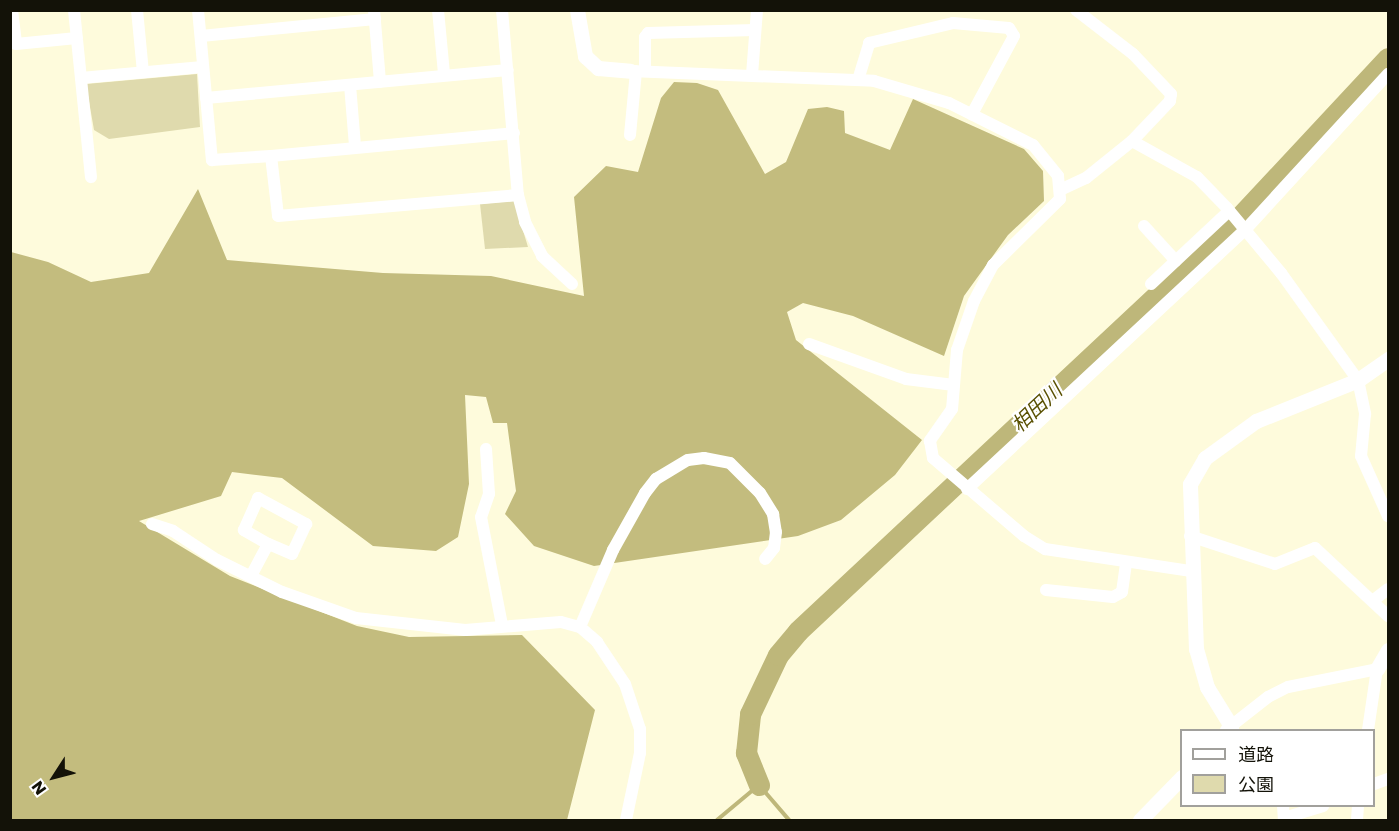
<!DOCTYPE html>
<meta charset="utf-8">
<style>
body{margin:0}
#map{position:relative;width:1399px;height:831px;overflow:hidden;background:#fefbdc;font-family:Poppins,"Noto Sans JP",sans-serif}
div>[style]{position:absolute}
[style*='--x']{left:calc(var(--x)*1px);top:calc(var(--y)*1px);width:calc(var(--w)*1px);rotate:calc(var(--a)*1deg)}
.green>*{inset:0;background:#dfdaad}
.forest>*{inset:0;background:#c3bc7e}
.stream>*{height:4px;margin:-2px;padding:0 2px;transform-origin:2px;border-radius:2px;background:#beb77a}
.river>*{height:21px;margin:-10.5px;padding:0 10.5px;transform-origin:10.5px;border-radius:10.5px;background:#beb77a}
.minor>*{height:12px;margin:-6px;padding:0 6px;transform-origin:6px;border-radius:6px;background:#fff}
.tertiary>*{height:15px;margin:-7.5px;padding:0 7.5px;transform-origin:7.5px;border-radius:7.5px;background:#fff}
span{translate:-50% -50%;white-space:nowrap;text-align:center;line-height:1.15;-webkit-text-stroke:4.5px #fff;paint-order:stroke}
.water-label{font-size:20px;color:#5a5103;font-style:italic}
.frame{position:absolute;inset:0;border:12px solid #131208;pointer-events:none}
.legend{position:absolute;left:1180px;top:729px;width:195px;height:78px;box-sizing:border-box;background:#fff;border:2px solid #a1a09c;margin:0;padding:8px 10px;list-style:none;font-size:18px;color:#131208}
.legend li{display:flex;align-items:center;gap:12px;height:30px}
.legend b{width:30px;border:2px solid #a1a09c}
.north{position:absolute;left:24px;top:747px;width:60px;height:60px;-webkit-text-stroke:4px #fff;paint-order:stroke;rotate:234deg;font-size:16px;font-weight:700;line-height:24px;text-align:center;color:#131208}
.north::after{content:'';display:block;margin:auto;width:21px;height:27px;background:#131208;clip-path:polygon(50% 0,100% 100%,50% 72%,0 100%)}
</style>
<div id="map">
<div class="green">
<div style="clip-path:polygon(197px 74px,200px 127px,109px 139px,94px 130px,86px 84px)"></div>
<div style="clip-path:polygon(514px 201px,528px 247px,485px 249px,480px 204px)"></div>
</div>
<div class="forest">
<div style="clip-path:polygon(674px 82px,697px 83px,718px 90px,765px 174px,786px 162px,808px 109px,827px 107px,844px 111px,845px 133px,890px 150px,913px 99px,1024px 149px,1043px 171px,1044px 201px,1008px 235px,964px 296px,944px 356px,853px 316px,803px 303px,787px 312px,796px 340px,922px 440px,895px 475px,841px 520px,798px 536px,594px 566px,534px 546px,505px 514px,516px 491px,507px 423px,493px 423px,486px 397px,465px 395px,469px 484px,458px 537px,436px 551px,373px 546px,282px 478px,232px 472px,221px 496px,139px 521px,230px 576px,357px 626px,409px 637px,522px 635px,595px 710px,567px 820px,11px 820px,11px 252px,48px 262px,91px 282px,149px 273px,198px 189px,227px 260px,383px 273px,491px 276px,584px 296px,574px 197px,606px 166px,638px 172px,661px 98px)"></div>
</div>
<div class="stream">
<div style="--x:717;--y:820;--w:55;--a:-39.8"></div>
<div style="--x:759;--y:785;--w:46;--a:49.4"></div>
</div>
<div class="river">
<div style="--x:759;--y:785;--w:35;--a:-112"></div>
<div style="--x:746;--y:753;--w:39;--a:-84"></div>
<div style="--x:750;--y:714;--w:65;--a:-64.6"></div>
<div style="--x:778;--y:655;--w:31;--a:-50"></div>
<div style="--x:798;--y:631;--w:596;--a:-43.1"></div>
<div style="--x:1233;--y:224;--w:227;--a:-47"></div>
</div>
<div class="minor">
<div style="--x:12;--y:10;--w:34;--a:83"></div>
<div style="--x:16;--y:44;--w:61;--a:-5.6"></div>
<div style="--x:74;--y:10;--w:168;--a:84.2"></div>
<div style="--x:137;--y:10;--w:62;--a:84.5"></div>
<div style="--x:198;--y:10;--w:151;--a:84.7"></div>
<div style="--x:212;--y:160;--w:59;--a:-3.9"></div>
<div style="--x:271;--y:156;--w:60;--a:83.3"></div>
<div style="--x:278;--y:216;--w:241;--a:-5"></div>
<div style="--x:374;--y:10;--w:72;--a:85.2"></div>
<div style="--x:438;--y:10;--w:64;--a:84.6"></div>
<div style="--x:502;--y:10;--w:186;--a:85.1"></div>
<div style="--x:518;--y:195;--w:28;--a:75"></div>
<div style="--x:525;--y:222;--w:38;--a:63"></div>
<div style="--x:542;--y:256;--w:41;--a:43"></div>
<div style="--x:201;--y:36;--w:175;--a:-5.6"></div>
<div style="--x:630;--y:71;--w:244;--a:2.3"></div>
<div style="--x:874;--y:81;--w:78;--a:16.3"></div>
<div style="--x:949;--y:103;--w:94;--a:26.6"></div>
<div style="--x:1033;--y:145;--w:40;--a:51"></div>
<div style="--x:1058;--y:176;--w:23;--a:85"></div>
<div style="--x:1060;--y:199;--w:94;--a:135.4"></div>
<div style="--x:993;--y:265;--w:41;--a:117.8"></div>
<div style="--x:974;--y:301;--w:52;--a:109.1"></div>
<div style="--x:957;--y:350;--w:59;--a:94.8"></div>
<div style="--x:952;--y:409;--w:39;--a:125"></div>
<div style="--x:930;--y:441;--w:17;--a:80"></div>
<div style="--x:933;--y:458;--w:120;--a:40.6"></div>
<div style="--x:1024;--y:536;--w:25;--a:32"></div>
<div style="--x:1045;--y:549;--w:148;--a:8.6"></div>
<div style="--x:645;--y:71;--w:34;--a:-90"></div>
<div style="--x:645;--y:37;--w:5;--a:-53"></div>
<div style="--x:648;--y:33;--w:107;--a:-1.6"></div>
<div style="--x:752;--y:75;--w:65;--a:-85.6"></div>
<div style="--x:81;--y:78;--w:122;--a:-5.2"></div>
<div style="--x:858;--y:80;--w:39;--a:-73"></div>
<div style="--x:869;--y:43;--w:86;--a:-13.4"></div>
<div style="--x:953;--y:23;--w:56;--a:5.1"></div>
<div style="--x:1009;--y:28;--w:9;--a:58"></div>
<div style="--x:1014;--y:36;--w:89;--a:118.3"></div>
<div style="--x:350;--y:85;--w:61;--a:85.3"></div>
<div style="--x:206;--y:98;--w:303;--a:-5.3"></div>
<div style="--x:630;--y:135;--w:64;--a:-84.6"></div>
<div style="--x:1132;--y:141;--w:74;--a:29"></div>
<div style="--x:1197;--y:177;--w:43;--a:45.9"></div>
<div style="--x:1227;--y:208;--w:85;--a:50.3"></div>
<div style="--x:1281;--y:273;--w:132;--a:54.3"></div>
<div style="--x:1358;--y:380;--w:35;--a:78"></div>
<div style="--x:1365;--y:414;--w:42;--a:95.4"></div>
<div style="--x:1361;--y:456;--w:66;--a:65.8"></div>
<div style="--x:271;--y:156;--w:244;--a:-5.4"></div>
<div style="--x:1060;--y:190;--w:29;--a:-25"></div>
<div style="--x:1086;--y:178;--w:59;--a:-38.8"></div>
<div style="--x:1132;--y:141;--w:55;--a:-46.5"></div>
<div style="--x:1170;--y:101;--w:7;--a:-82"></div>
<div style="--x:1171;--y:94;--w:55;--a:-133.5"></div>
<div style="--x:1133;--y:54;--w:72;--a:-142.3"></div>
<div style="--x:1144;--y:226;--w:47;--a:47.6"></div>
<div style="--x:1151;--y:284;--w:107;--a:-43.1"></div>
<div style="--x:809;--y:344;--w:103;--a:19.8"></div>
<div style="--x:906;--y:379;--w:48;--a:7.1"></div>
<div style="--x:486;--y:449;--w:45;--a:86.2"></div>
<div style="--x:489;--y:494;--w:24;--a:109"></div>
<div style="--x:481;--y:517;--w:110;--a:79"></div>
<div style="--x:967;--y:489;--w:380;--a:-43"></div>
<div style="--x:1245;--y:230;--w:212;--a:-47.5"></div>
<div style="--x:152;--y:524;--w:22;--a:18"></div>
<div style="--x:173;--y:531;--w:53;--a:33.4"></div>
<div style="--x:217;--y:560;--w:72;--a:26.2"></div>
<div style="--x:282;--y:592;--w:78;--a:19.4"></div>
<div style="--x:356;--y:618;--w:110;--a:6.3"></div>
<div style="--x:465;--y:630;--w:96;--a:-4.8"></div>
<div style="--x:561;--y:622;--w:20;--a:15"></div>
<div style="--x:580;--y:627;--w:23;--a:41"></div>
<div style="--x:597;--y:642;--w:50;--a:56.3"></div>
<div style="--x:625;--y:684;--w:47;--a:71.6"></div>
<div style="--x:640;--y:729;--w:24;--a:90"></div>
<div style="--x:640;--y:753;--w:68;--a:101.8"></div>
<div style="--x:1190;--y:536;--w:89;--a:18.2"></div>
<div style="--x:1275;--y:564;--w:43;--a:-21.8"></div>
<div style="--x:1315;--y:548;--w:100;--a:43"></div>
<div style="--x:251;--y:576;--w:36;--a:-62"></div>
<div style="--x:268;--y:544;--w:28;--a:-150"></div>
<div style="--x:244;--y:530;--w:35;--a:-66"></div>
<div style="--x:258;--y:498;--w:55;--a:28.4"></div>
<div style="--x:306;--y:524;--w:33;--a:115"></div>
<div style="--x:292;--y:554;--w:26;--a:-157"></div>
<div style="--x:1046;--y:590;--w:67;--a:6"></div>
<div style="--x:1113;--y:597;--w:10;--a:-29"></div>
<div style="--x:1122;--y:592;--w:29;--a:-82"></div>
<div style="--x:1375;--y:599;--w:16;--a:-38"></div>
<div style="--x:580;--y:627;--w:84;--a:-66.8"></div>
<div style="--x:613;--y:550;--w:65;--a:-60.7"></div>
<div style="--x:645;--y:493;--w:18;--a:-52"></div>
<div style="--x:656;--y:479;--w:37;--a:-31"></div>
<div style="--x:688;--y:460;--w:16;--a:-7"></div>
<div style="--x:704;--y:458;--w:26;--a:11"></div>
<div style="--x:730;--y:463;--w:42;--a:45"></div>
<div style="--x:760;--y:493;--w:25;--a:58"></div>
<div style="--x:773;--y:514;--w:18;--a:81"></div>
<div style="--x:776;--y:532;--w:16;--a:97"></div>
<div style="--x:774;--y:548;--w:14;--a:129"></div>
<div style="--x:1231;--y:726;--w:47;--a:-38.1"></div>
<div style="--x:1268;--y:697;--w:22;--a:-27"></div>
<div style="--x:1288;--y:687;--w:91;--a:-11.4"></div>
<div style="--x:1377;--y:669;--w:62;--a:98.4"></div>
<div style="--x:1374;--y:784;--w:15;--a:-20"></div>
<div style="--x:1283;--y:806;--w:14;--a:86"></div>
<div style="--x:1284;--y:818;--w:41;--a:-17.1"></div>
<div style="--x:1357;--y:820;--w:14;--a:-86"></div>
</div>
<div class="tertiary">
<div style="--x:577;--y:10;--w:47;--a:80.1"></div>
<div style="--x:585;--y:56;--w:18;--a:43"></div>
<div style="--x:598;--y:68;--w:32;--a:5"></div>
<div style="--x:1377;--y:669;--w:22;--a:-60"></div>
<div style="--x:1227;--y:730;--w:6;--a:-45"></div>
<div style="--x:1231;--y:726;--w:46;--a:-121.6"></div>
<div style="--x:1207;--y:687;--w:40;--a:-106"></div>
<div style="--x:1196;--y:649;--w:165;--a:-92.1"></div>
<div style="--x:1190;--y:484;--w:30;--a:-60"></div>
<div style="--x:1205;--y:458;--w:63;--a:-36"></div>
<div style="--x:1256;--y:421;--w:110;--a:-21.9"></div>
<div style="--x:1358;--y:380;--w:37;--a:-35"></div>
<div style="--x:1140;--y:820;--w:60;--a:-45.7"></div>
</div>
<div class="water-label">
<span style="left:1037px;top:408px;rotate:-43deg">相田川</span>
</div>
<div class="frame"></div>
<ul class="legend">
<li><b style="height:8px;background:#fff"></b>道路</li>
<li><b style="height:16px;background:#dfdaad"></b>公園</li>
</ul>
<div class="north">N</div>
</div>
